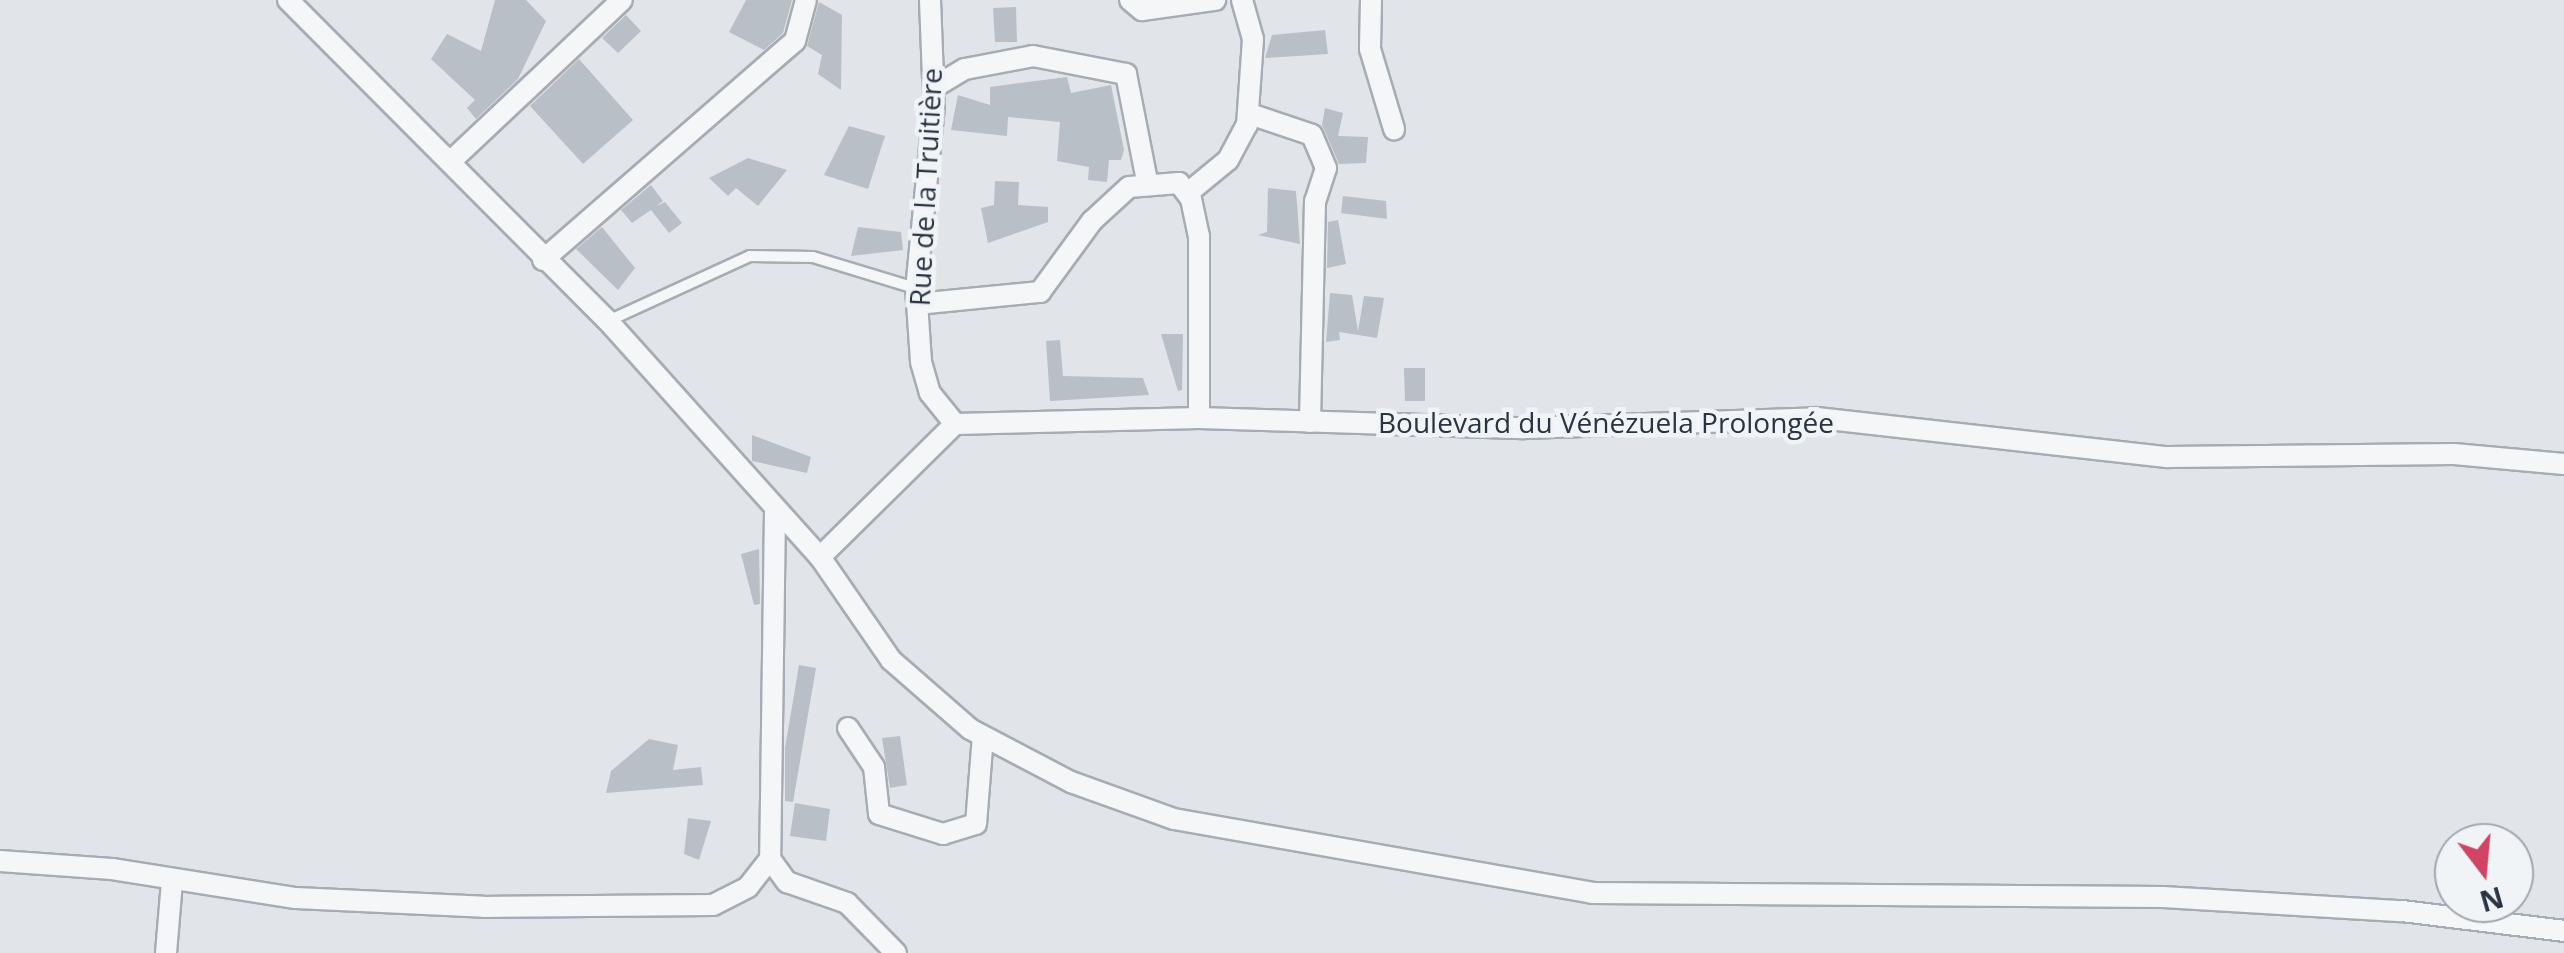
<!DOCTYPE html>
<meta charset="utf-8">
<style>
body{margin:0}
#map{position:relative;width:2564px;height:953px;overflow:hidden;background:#e1e5ea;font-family:"Open Sans",sans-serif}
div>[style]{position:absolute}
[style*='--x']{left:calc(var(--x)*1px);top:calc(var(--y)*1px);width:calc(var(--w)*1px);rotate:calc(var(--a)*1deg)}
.building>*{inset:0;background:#b8bfc7}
.roads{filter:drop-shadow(2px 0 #a6acb4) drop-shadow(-2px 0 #a6acb4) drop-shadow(0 2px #a6acb4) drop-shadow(0 -2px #a6acb4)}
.lane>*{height:10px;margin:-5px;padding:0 5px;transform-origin:5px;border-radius:5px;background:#f4f6f8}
.street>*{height:20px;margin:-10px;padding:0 10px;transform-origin:10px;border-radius:10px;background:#f4f6f8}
span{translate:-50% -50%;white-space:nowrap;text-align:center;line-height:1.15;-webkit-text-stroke:9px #f0f4f7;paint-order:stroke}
.street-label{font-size:28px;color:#293442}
.north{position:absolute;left:2434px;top:823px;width:100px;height:100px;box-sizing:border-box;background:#f0f4f7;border:2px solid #a0a7af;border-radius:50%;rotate:164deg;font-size:28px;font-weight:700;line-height:40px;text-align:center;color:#293442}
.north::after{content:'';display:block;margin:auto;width:35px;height:45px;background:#d24364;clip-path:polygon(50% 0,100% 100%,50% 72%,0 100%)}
</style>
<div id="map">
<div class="building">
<div style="clip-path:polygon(495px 0,526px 0,546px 21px,518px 79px,476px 119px,467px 108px,475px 100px,431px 59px,447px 34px,481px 51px)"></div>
<div style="clip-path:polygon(746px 0,792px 0,783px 33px,764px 50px,729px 32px)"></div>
<div style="clip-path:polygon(819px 2px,842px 15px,841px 90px,818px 74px,822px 55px,807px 46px)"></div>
<div style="clip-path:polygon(1016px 7px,1017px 42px,995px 42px,993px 8px)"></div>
<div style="clip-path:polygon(626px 15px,641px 31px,618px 53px,602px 38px)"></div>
<div style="clip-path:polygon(1325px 30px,1328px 54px,1265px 58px,1272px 35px)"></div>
<div style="clip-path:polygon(579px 59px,633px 120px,583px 164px,530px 106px)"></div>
<div style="clip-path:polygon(1067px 77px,1071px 93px,1111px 85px,1124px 150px,1121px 160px,1109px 160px,1107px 182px,1088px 180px,1089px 167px,1057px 161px,1060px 122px,1008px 117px,1007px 136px,951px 130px,958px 95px,990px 105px,990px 87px)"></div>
<div style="clip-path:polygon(1325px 108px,1343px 113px,1338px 136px,1368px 137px,1366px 163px,1339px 164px,1322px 125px)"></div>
<div style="clip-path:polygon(849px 126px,885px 136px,868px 189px,824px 175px)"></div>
<div style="clip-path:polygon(748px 158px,787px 170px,758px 206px,736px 188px,728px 196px,709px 178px)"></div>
<div style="clip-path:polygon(995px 181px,1019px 182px,1018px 205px,1048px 207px,1048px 222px,988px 243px,981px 208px,994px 205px)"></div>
<div style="clip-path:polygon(651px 185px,663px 201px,656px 206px,665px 202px,682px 223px,669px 233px,651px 210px,632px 223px,621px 210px)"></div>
<div style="clip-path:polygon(1268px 188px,1296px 191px,1300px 244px,1258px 235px,1267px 232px)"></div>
<div style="clip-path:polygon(1343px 196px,1386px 201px,1387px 219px,1341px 213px)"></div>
<div style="clip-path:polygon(1338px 220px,1346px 264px,1327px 268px,1328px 222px)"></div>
<div style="clip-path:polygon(602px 227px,635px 268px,618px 290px,576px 249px)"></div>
<div style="clip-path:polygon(858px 227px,901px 232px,903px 250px,851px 256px)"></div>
<div style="clip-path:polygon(1330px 293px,1352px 295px,1358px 331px,1364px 296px,1384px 298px,1377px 338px,1339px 332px,1340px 340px,1326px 342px)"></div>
<div style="clip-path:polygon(1161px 334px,1183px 334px,1182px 390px,1178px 391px)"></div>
<div style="clip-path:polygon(1060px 340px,1063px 376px,1143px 378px,1149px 395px,1050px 401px,1046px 341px)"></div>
<div style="clip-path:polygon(1404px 368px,1425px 368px,1425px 401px,1405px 401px)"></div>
<div style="clip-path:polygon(752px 435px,811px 457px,807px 473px,752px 461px)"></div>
<div style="clip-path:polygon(759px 549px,760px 604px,754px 605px,741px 554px)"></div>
<div style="clip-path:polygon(799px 665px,816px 668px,793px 802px,785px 801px,785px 748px)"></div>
<div style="clip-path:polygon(900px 736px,907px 785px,890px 788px,882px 738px)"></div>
<div style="clip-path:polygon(649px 739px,678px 745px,673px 770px,701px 767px,703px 785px,606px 793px,611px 771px)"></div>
<div style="clip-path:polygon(795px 803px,830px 809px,826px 841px,790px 836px)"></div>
<div style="clip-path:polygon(688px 818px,711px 821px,699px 860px,684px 854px)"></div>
</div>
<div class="roads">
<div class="lane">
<div style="--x:608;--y:321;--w:156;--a:-24.6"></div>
<div style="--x:750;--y:256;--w:63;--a:0.9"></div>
<div style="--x:813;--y:257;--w:107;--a:16.9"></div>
</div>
<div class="street">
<div style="--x:288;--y:0;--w:453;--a:45.1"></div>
<div style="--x:608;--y:321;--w:317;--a:48.1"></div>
<div style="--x:820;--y:557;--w:125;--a:55.4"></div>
<div style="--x:891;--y:660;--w:105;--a:41.1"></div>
<div style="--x:970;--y:729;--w:114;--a:27.7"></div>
<div style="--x:1071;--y:782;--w:109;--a:19.8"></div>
<div style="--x:1174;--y:819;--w:424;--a:10"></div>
<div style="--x:1592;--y:893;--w:571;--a:0.4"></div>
<div style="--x:2163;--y:897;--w:239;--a:3.4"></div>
<div style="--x:2402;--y:911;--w:163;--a:7"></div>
<div style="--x:930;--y:0;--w:106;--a:87.8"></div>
<div style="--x:934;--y:106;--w:183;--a:95.6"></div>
<div style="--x:916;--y:288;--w:74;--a:86.1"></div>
<div style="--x:921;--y:362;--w:32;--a:74"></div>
<div style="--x:930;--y:393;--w:40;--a:51"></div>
<div style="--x:1130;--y:0;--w:16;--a:40"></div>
<div style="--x:1142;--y:10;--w:74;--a:-7.8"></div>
<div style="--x:1371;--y:0;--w:49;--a:91.2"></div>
<div style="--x:1370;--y:49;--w:84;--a:73.3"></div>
<div style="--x:933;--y:88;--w:37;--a:-31"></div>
<div style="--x:965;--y:69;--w:69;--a:-10.8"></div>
<div style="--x:1033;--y:56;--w:95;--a:11"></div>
<div style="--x:1126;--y:74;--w:109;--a:78.9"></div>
<div style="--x:1250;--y:114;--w:65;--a:18.7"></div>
<div style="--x:1312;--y:135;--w:36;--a:67"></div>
<div style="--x:1326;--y:168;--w:35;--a:108"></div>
<div style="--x:1315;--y:201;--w:221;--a:91.3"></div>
<div style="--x:450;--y:162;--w:236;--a:-43.3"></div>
<div style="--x:1189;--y:192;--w:50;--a:-39.4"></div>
<div style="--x:1228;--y:160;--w:40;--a:-62"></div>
<div style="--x:1247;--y:125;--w:86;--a:-86"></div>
<div style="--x:1253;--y:39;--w:41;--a:-105.8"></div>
<div style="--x:543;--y:260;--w:334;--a:-41"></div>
<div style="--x:795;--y:41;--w:42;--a:-75"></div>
<div style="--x:917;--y:304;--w:124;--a:-5.6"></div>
<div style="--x:1040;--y:292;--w:88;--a:-53.8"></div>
<div style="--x:1092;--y:221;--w:50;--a:-42.6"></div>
<div style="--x:1129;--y:187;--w:50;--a:-4.6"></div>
<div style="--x:1179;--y:183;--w:20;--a:53"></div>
<div style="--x:1191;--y:199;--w:38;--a:78"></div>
<div style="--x:1199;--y:236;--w:182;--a:90"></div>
<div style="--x:775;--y:512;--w:347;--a:90.8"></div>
<div style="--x:770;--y:859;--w:29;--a:54"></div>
<div style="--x:787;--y:882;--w:64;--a:19.3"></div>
<div style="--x:847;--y:903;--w:70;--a:45.6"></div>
<div style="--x:820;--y:557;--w:190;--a:-44.6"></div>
<div style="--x:955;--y:424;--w:244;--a:-1.4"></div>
<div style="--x:1199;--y:418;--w:325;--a:1.8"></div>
<div style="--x:1524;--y:428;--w:294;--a:-1.9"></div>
<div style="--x:1818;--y:418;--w:352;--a:6.4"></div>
<div style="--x:2168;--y:457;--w:286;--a:-0.6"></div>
<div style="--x:2454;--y:454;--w:110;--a:5.2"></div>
<div style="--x:848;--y:728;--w:47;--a:56.3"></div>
<div style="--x:874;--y:767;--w:47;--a:83.9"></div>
<div style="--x:879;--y:814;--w:67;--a:17.4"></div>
<div style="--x:943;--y:834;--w:34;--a:-17"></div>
<div style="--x:976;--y:824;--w:88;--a:-85.5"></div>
<div style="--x:0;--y:861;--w:112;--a:4.1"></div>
<div style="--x:112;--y:869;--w:186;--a:9"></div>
<div style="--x:296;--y:898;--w:188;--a:2.7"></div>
<div style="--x:484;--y:907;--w:229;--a:-0.5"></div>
<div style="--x:713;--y:905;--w:39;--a:-27"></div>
<div style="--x:748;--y:887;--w:36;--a:-52"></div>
<div style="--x:166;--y:953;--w:71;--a:-85.2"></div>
</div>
</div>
<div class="street-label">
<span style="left:925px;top:187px;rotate:-87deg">Rue de la Truitière</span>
<span style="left:1606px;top:422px">Boulevard du Vénézuela Prolongée</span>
</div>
<div class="north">N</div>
</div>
